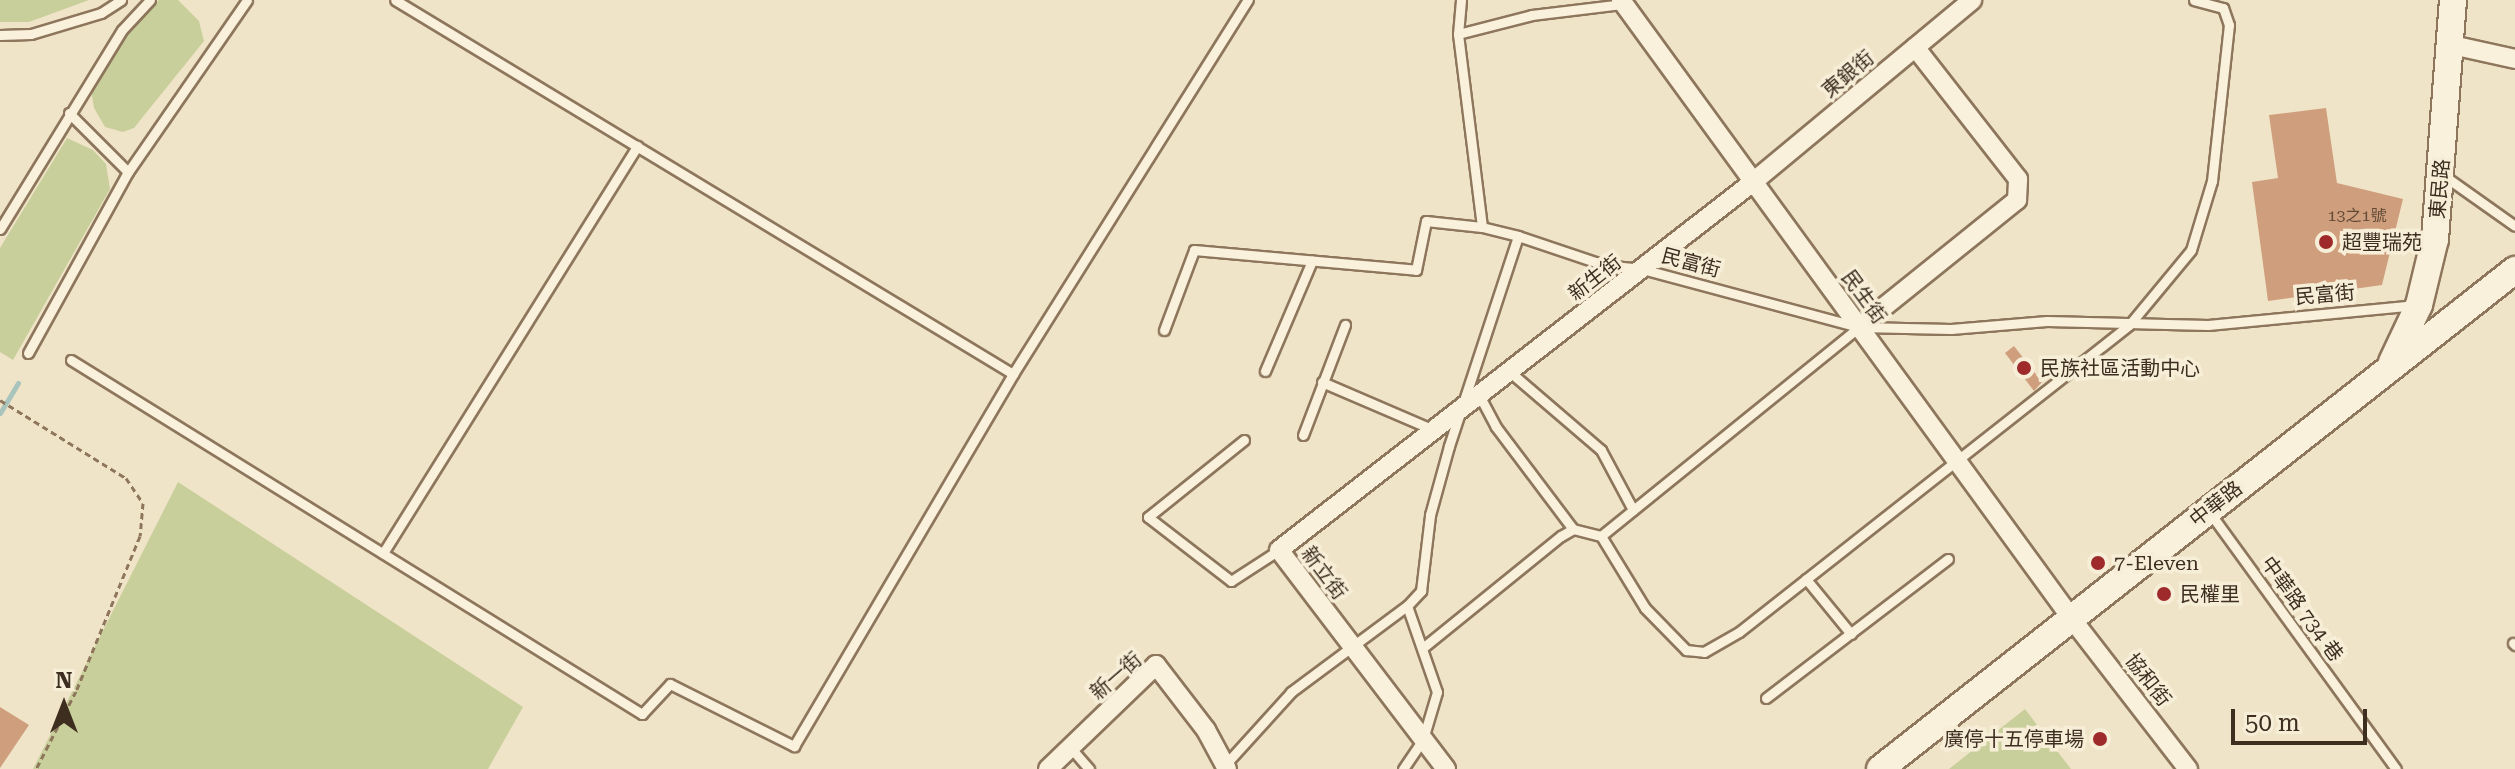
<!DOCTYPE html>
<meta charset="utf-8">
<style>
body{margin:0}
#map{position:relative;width:2515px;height:769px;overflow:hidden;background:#f0e4c8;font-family:"Roboto Serif","Noto Sans TC",serif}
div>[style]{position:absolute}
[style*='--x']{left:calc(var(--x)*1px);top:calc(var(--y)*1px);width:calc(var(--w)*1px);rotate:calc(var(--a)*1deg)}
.green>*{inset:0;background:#c9cf9b}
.stream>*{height:5px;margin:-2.5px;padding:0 2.5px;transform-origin:2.5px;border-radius:2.5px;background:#a9c4bc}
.building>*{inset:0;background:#cf9f7d}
.path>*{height:3px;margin-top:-1.5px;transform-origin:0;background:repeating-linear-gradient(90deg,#8d765c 0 6px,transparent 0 10px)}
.roads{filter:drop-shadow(2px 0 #8d765c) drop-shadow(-2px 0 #8d765c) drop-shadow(0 2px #8d765c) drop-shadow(0 -2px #8d765c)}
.lane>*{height:9px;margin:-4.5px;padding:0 4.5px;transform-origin:4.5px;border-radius:4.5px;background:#faf1dc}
.street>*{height:18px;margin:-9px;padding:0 9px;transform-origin:9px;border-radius:9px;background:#faf1dc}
.secondary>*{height:26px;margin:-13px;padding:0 13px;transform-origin:13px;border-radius:13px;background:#faf1dc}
.dots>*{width:22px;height:22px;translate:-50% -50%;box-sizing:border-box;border:4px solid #f7eed8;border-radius:50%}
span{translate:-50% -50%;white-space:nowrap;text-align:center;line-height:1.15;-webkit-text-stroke:7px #f7eed8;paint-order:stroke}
.number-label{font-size:16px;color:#624a37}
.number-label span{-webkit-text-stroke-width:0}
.street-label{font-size:20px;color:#3d2e20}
.poi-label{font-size:20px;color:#3d2e20}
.left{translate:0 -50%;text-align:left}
.right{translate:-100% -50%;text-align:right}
.north{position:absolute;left:24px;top:665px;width:80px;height:80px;-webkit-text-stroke:6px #f7eed8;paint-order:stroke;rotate:0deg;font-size:22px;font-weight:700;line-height:32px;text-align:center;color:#3d2e20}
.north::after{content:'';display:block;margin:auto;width:28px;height:36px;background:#3d2e20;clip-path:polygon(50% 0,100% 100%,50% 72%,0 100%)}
.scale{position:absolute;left:2231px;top:709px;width:136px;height:36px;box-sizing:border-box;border:4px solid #3d2e20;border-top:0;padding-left:10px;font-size:24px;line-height:28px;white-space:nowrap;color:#3d2e20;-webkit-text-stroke:6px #f7eed8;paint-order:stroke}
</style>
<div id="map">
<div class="green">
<div style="clip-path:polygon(0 0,89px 0,29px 22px,0 22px)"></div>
<div style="clip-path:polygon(159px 0,178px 0,199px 21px,204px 41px,134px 128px,123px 132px,105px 127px,94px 108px,91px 90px,123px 37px)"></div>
<div style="clip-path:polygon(67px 138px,93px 150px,106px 164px,110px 189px,13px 360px,0 352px,0 248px)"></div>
<div style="clip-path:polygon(178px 482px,523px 707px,488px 769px,33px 769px)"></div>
<div style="clip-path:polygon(2025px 709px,2071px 769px,1949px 769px)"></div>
</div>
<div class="stream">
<div style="--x:0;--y:413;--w:35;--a:-59"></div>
</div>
<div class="building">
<div style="clip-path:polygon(2326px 108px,2337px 183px,2403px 199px,2382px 285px,2268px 301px,2252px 182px,2278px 178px,2269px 115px)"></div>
<div style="clip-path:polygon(2014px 346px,2042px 382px,2034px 391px,2005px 353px)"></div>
<div style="clip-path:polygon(0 707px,29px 725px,0 768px)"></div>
</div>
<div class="path">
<div style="--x:0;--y:400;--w:148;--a:31.8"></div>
<div style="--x:126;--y:478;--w:30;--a:56"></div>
<div style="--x:143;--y:503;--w:33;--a:95"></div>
<div style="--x:140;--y:536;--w:168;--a:112.4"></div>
<div style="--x:76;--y:691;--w:88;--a:117.1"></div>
</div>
<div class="roads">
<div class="lane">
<div style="--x:1461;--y:0;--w:34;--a:95"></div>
<div style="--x:1458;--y:34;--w:194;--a:82.9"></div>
<div style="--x:1482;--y:227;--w:37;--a:14"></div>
<div style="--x:1458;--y:34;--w:76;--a:-14.4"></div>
<div style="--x:1532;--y:15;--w:92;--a:-6.9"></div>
<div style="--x:0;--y:35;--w:31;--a:-2"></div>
<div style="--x:31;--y:34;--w:73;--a:-16.7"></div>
<div style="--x:101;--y:13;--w:24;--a:-33"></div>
<div style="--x:69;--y:113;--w:83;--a:45"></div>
<div style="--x:2443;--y:175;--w:88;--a:35.3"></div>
<div style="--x:0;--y:229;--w:233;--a:-58.5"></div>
<div style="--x:122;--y:30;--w:41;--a:-47"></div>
<div style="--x:1164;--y:330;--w:85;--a:-69.4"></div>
<div style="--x:1194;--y:250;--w:223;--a:5.1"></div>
<div style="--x:1416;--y:270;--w:50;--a:-78.5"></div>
<div style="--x:1426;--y:221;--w:56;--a:6.1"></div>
<div style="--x:28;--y:353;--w:207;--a:-61.1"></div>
<div style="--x:128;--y:172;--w:209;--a:-55.3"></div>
<div style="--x:71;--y:360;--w:672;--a:31.8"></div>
<div style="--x:642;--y:714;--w:41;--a:-47"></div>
<div style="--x:670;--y:684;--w:139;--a:26.6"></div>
<div style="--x:794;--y:746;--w:432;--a:-59.5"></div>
<div style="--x:1013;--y:374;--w:722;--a:-148.82"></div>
<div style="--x:1265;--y:371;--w:120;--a:-66.9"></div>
<div style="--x:1510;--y:372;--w:120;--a:40.6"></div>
<div style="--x:1601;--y:450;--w:68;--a:61.9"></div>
<div style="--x:1013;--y:374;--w:442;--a:-57.9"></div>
<div style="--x:1322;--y:382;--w:122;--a:23.2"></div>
<div style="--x:1478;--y:393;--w:38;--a:62"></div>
<div style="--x:1496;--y:427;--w:128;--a:53"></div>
<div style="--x:1303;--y:435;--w:118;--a:-69.1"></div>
<div style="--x:1244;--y:440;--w:123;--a:141.3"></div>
<div style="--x:1148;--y:517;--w:105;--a:37.6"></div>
<div style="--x:1231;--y:581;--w:57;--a:-32.9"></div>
<div style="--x:2210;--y:513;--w:316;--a:54"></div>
<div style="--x:1601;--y:536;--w:84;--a:58.6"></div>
<div style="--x:1645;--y:608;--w:59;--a:45.7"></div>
<div style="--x:1686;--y:650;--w:18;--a:6"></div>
<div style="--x:1704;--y:652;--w:40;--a:-29.7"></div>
<div style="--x:1739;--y:632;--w:496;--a:-38.2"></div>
<div style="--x:2129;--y:325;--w:97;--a:-50.4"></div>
<div style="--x:2191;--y:250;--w:72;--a:-73.1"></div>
<div style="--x:2212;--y:181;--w:157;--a:-83.8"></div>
<div style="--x:2229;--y:25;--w:18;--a:-109"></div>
<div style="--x:2223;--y:8;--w:30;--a:-165"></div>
<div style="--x:383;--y:553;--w:480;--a:-58"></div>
<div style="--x:1806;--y:579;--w:71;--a:50.7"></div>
<div style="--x:2513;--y:643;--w:3;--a:45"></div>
<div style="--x:1425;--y:646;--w:175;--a:-39"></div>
<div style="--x:1561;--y:536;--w:14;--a:-30"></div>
<div style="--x:1573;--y:529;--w:29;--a:14"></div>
<div style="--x:1601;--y:536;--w:332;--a:-39"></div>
<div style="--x:1766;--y:698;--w:229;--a:-37.4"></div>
<div style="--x:1070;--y:747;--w:29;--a:49"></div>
<div style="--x:1224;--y:766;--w:100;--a:-47.8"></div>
<div style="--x:1291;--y:692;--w:144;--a:-36.6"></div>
<div style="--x:1403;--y:769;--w:36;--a:-56"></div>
<div style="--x:1423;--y:739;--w:49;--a:-73.4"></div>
<div style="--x:1437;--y:692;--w:91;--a:-109.2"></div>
<div style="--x:1407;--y:606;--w:21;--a:-47"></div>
<div style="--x:1421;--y:591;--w:77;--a:-83.2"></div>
<div style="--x:1430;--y:515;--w:72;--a:-74.6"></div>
<div style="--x:1449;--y:446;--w:221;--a:-71.8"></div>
<div style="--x:1518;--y:236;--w:91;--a:18.6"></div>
<div style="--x:1604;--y:265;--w:38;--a:6"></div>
<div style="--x:1642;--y:269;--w:225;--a:15"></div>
<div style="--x:1859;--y:327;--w:92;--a:1.2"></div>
<div style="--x:1951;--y:329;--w:96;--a:-4.8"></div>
<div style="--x:2047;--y:321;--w:161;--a:1.4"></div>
<div style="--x:2208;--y:325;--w:207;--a:-5.5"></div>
</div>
<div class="street">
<div style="--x:1621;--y:0;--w:766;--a:53.92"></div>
<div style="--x:2072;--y:619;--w:190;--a:52.3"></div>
<div style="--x:2452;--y:45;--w:65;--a:12.5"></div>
<div style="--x:1859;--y:327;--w:203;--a:-38.8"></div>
<div style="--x:2017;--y:200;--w:21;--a:-87"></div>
<div style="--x:2018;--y:179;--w:167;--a:-128"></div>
<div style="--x:1048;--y:769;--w:150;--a:-43.9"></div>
<div style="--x:1156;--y:665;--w:82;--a:52.4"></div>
<div style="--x:1206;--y:730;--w:44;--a:61.7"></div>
<div style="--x:1446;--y:769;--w:275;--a:-127.3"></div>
<div style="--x:1279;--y:550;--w:600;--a:-37.82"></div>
<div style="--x:1753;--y:182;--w:285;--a:-39.7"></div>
</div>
<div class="secondary">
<div style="--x:2392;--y:362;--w:63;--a:-64.7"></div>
<div style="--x:2419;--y:305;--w:68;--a:-76.4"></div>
<div style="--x:2435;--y:239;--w:240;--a:-85.7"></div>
<div style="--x:1880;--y:769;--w:808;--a:-38.16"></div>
</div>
</div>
<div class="dots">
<div style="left:2326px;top:242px;background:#9e2a2b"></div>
<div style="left:2024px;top:368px;background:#9e2a2b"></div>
<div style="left:2098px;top:563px;background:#9e2a2b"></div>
<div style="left:2164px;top:594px;background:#9e2a2b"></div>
<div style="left:2100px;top:739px;background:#9e2a2b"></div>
</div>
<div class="number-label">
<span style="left:2357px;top:216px">13之1號</span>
</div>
<div class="street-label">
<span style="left:1848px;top:74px;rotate:-40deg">東銀街</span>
<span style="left:2440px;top:189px;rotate:-85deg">東民路</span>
<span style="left:1691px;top:263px;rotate:15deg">民富街</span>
<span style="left:1595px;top:278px;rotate:-38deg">新生街</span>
<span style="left:2325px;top:295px;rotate:-5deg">民富街</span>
<span style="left:1864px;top:297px;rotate:54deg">民生街</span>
<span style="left:2216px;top:504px;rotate:-38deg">中華路</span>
<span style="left:1324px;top:573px;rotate:53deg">新立街</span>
<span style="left:2302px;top:609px;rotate:54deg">中華路 734 巷</span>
<span style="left:1116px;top:676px;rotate:-41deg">新一街</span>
<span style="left:2148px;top:680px;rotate:52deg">協和街</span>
</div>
<div class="poi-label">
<span class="left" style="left:2342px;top:242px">超豐瑞苑</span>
<span class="left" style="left:2040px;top:368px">民族社區活動中心</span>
<span class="left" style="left:2114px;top:563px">7-Eleven</span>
<span class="left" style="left:2180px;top:594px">民權里</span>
<span class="right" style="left:2084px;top:739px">廣停十五停車場</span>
</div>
<div class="north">N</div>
<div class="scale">50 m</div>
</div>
